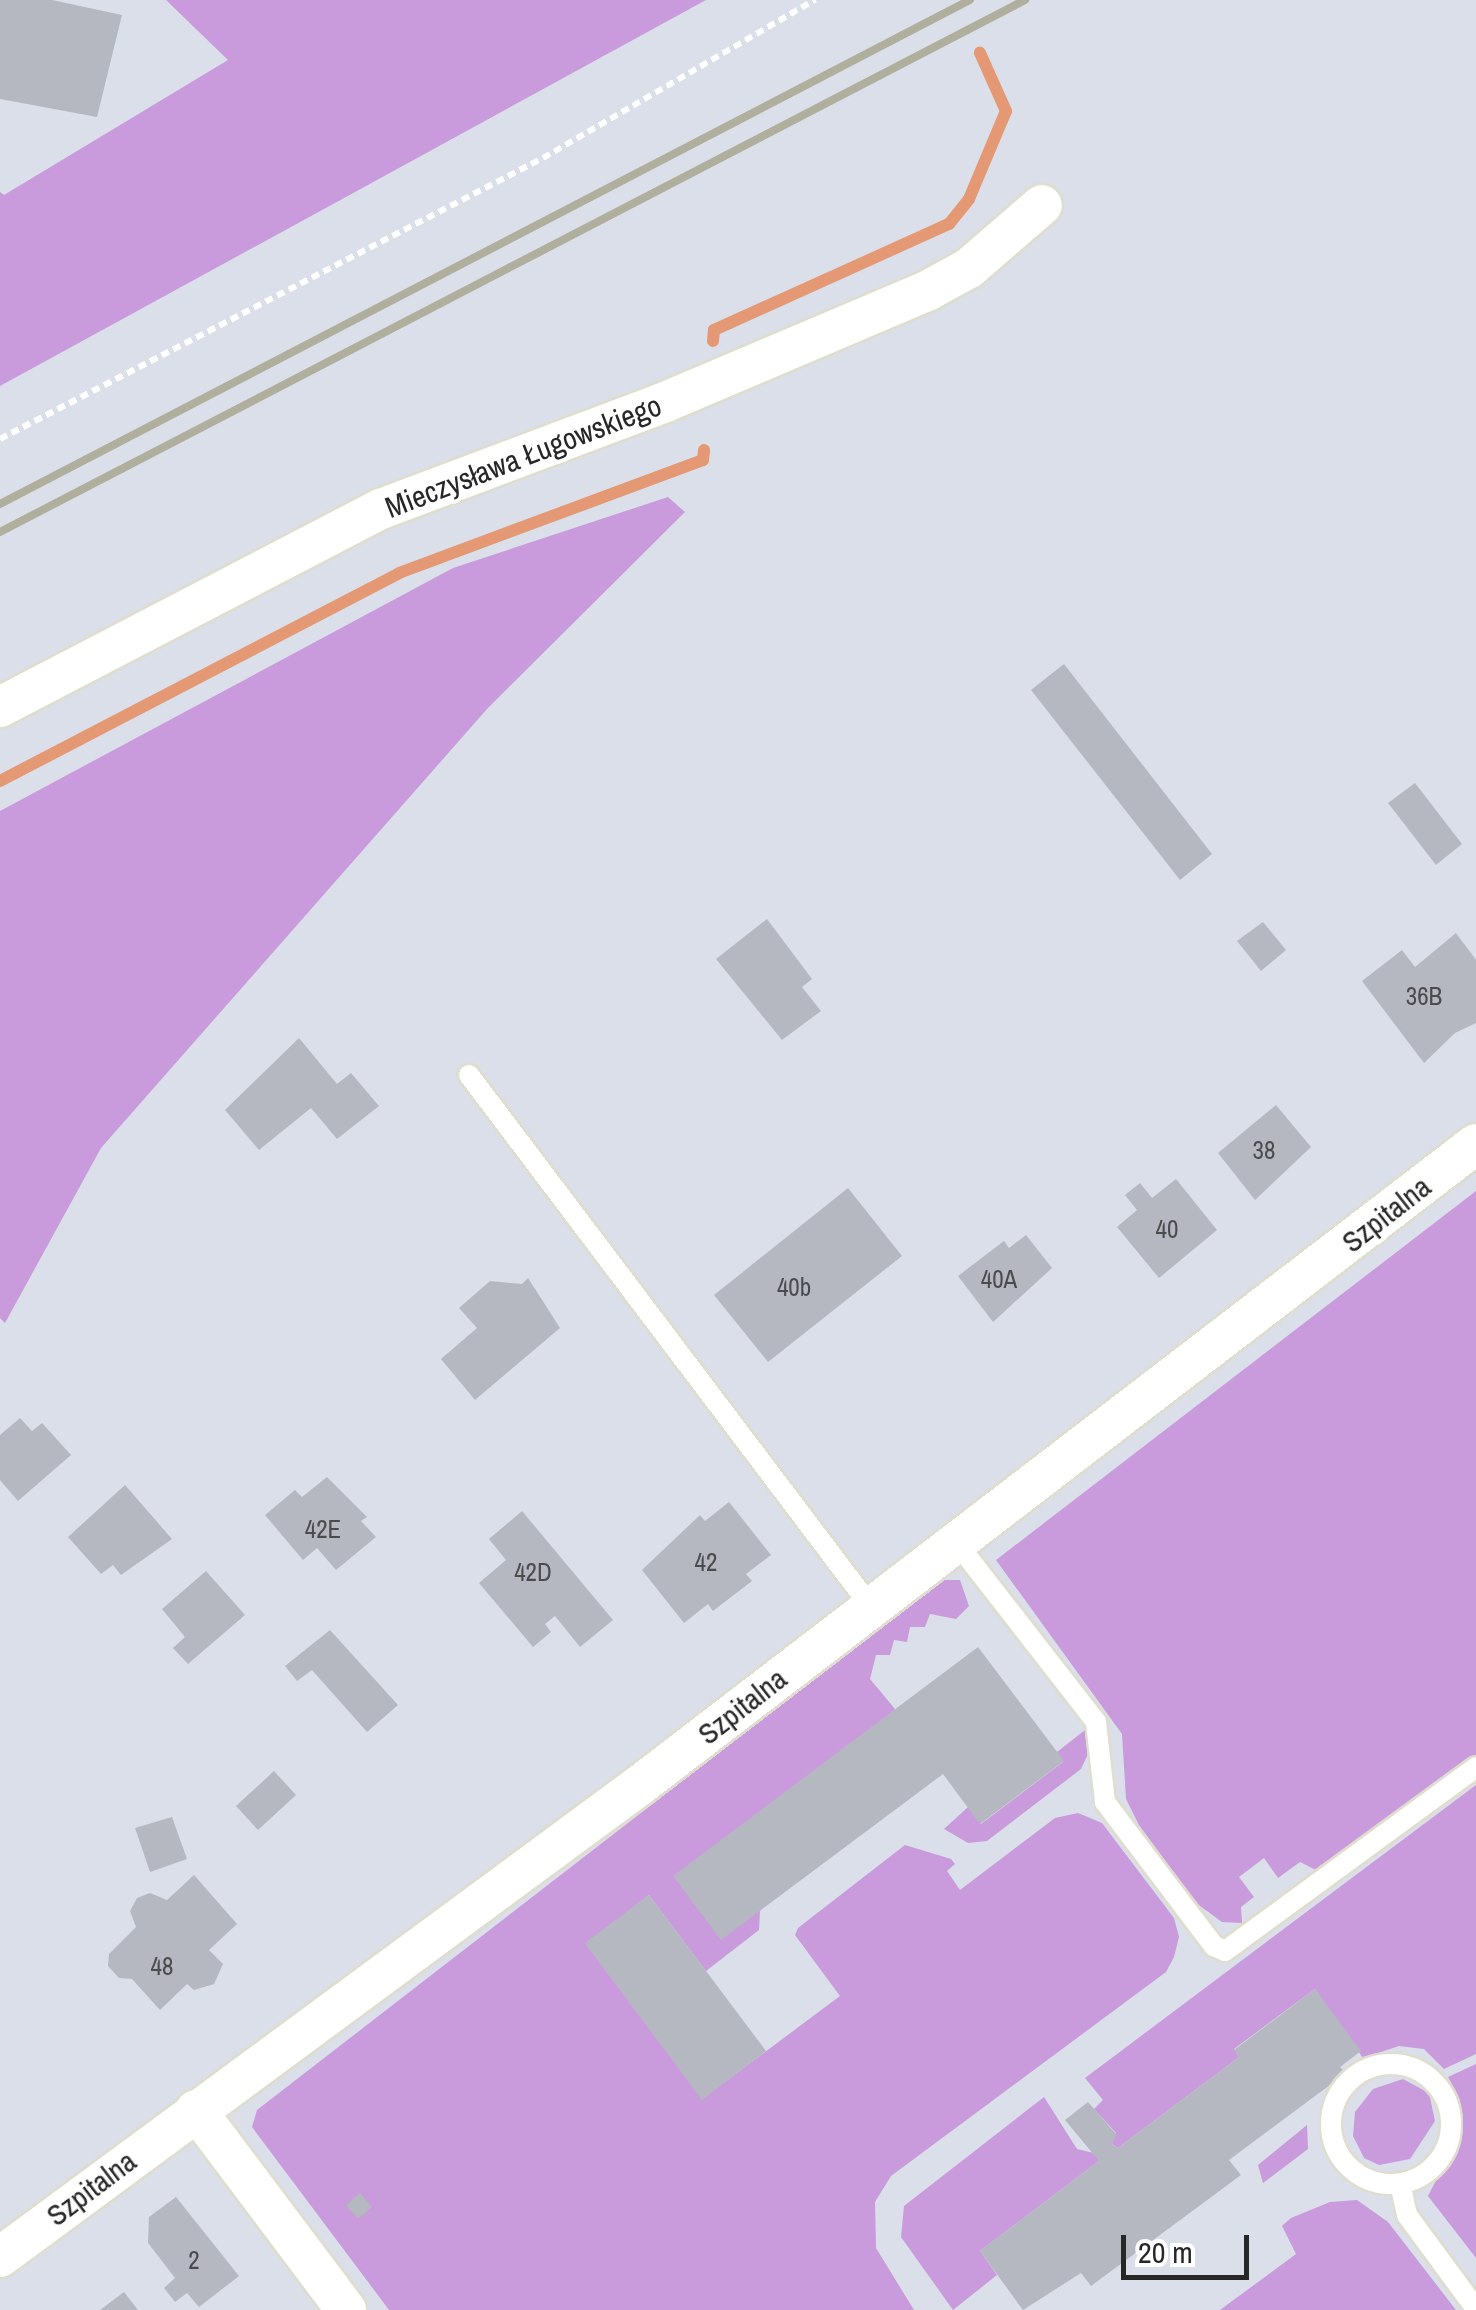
<!DOCTYPE html>
<meta charset="utf-8">
<style>
body{margin:0}
#map{position:relative;width:1476px;height:2310px;overflow:hidden;background:#dadfe9;font-family:"Archivo Narrow",sans-serif}
div>[style]{position:absolute}
[style*='--x']{left:calc(var(--x)*1px);top:calc(var(--y)*1px);width:calc(var(--w)*1px);rotate:calc(var(--a)*1deg)}
.green>*{inset:0;background:#c99adc}
.stream>*{height:12px;margin:-6px;padding:0 6px;transform-origin:6px;border-radius:6px;background:#e49874}
.building>*{inset:0;background:#b6b8c1}
.path>*{height:6px;margin-top:-3px;transform-origin:0;background:repeating-linear-gradient(90deg,#fff 0 8px,transparent 0 13px)}
.roads{filter:drop-shadow(2px 0 #dfddcf) drop-shadow(-2px 0 #dfddcf) drop-shadow(0 2px #dfddcf) drop-shadow(0 -2px #dfddcf)}
.service>*{height:20px;margin:-10px;padding:0 10px;transform-origin:10px;border-radius:10px;background:#fff}
.service>.ring{margin:-10px;padding:0;box-sizing:content-box;background:none;border:20px solid #fff;border-radius:50%}
.minor>*{height:40px;margin:-20px;padding:0 20px;transform-origin:20px;border-radius:20px;background:#fff}
.rail>*{height:8px;margin:-4px;padding:0 4px;transform-origin:4px;border-radius:4px;background:#b0af9d}
span{translate:-50% -50%;white-space:nowrap;text-align:center;line-height:1.15;-webkit-text-stroke:8px #fff;paint-order:stroke}
.number-label{font-size:25px;color:#4b4b4e}
.number-label span{-webkit-text-stroke-width:0}
.street-label{font-size:30px;color:#272727}
.scale{position:absolute;left:1121px;top:2235px;width:128px;height:45px;box-sizing:border-box;border:5px solid #272727;border-top:0;padding-left:12px;font-size:30px;line-height:35px;white-space:nowrap;color:#272727;-webkit-text-stroke:8px #fff;paint-order:stroke}
</style>
<div id="map">
<div class="green">
<div style="clip-path:polygon(166px 0,706px 0,0 386px,0 192px,4px 195px,228px 60px)"></div>
<div style="clip-path:polygon(668px 497px,685px 512px,487px 709px,101px 1148px,5px 1323px,0 1318px,0 811px,453px 568px)"></div>
<div style="clip-path:polygon(1476px 1191px,1476px 1756px,1318px 1871px,1300px 1862px,1278px 1878px,1264px 1858px,1239px 1877px,1254px 1897px,1241px 1907px,1242px 1923px,1222px 1922px,1196px 1903px,1139px 1825px,1126px 1799px,1122px 1734px,996px 1560px)"></div>
<div style="clip-path:polygon(942px 1580px,960px 1580px,969px 1606px,956px 1619px,930px 1614px,925px 1627px,910px 1627px,907px 1642px,894px 1640px,890px 1655px,876px 1655px,870px 1679px,895px 1709px,760px 1911px,759px 1930px,706px 1971px,649px 1895px,586px 1944px,702px 2099px,840px 1996px,795px 1935px,798px 1928px,905px 1845px,951px 1859px,955px 1864px,947px 1871px,960px 1890px,1055px 1818px,1078px 1813px,1102px 1823px,1174px 1918px,1179px 1937px,1174px 1957px,1166px 1972px,891px 2176px,875px 2202px,876px 2248px,914px 2310px,389px 2310px,252px 2127px,257px 2110px)"></div>
<div style="clip-path:polygon(1085px 1730px,1088px 1754px,1081px 1769px,987px 1841px,968px 1843px,944px 1829px,968px 1807px,981px 1824px,1063px 1762px,1057px 1752px)"></div>
<div style="clip-path:polygon(1476px 1785px,1476px 2054px,1444px 2069px,1424px 2049px,1399px 2046px,1363px 2058px,1315px 1989px,1234px 2049px,1239px 2057px,1118px 2148px,1112px 2144px,1116px 2133px,1094px 2109px,1103px 2100px,1085px 2078px)"></div>
<div style="clip-path:polygon(1476px 2064px,1476px 2258px,1428px 2196px,1462px 2130px,1460px 2100px,1448px 2077px)"></div>
<div style="clip-path:polygon(1403px 2079px,1429px 2093px,1435px 2121px,1410px 2159px,1379px 2165px,1364px 2158px,1353px 2136px,1355px 2112px,1373px 2089px)"></div>
<div style="clip-path:polygon(1044px 2097px,1077px 2149px,1098px 2154px,1099px 2161px,980px 2251px,997px 2275px,953px 2310px,901px 2237px,904px 2206px)"></div>
<div style="clip-path:polygon(1307px 2125px,1308px 2149px,1263px 2183px,1258px 2165px)"></div>
<div style="clip-path:polygon(1357px 2200px,1388px 2222px,1456px 2310px,1220px 2310px,1296px 2254px,1282px 2226px,1291px 2218px,1330px 2202px)"></div>
</div>
<div class="stream">
<div style="--x:713;--y:341;--w:11;--a:-85"></div>
<div style="--x:714;--y:330;--w:258;--a:-24.3"></div>
<div style="--x:949;--y:224;--w:32;--a:-51"></div>
<div style="--x:969;--y:199;--w:95;--a:-67.2"></div>
<div style="--x:1006;--y:111;--w:64;--a:-114.1"></div>
<div style="--x:0;--y:781;--w:450;--a:-27.5"></div>
<div style="--x:399;--y:573;--w:324;--a:-20.4"></div>
<div style="--x:703;--y:460;--w:10;--a:-84"></div>
</div>
<div class="building">
<div style="clip-path:polygon(0 0,52px 0,122px 15px,97px 117px,0 99px)"></div>
<div style="clip-path:polygon(1064px 664px,1212px 854px,1180px 880px,1031px 690px)"></div>
<div style="clip-path:polygon(1415px 783px,1462px 844px,1436px 865px,1388px 803px)"></div>
<div style="clip-path:polygon(767px 919px,812px 979px,802px 987px,821px 1011px,782px 1040px,716px 959px)"></div>
<div style="clip-path:polygon(1263px 922px,1286px 950px,1261px 971px,1237px 941px)"></div>
<div style="clip-path:polygon(1456px 933px,1476px 960px,1476px 1023px,1455px 1033px,1424px 1063px,1362px 981px,1402px 950px,1415px 967px)"></div>
<div style="clip-path:polygon(299px 1038px,337px 1084px,351px 1073px,379px 1106px,337px 1139px,311px 1108px,259px 1150px,225px 1110px)"></div>
<div style="clip-path:polygon(1276px 1105px,1311px 1147px,1255px 1200px,1218px 1153px)"></div>
<div style="clip-path:polygon(1176px 1179px,1217px 1230px,1159px 1278px,1117px 1227px,1137px 1210px,1125px 1195px,1140px 1183px,1152px 1198px)"></div>
<div style="clip-path:polygon(848px 1188px,902px 1256px,768px 1362px,714px 1295px)"></div>
<div style="clip-path:polygon(1026px 1235px,1052px 1268px,993px 1322px,958px 1276px,1004px 1241px,1009px 1248px)"></div>
<div style="clip-path:polygon(528px 1278px,560px 1328px,475px 1400px,441px 1359px,477px 1328px,459px 1308px,490px 1281px,522px 1284px)"></div>
<div style="clip-path:polygon(20px 1418px,32px 1431px,42px 1423px,71px 1455px,18px 1501px,0 1480px,0 1435px)"></div>
<div style="clip-path:polygon(327px 1477px,367px 1517px,361px 1521px,376px 1537px,336px 1570px,317px 1548px,303px 1560px,265px 1515px,295px 1490px,302px 1497px)"></div>
<div style="clip-path:polygon(125px 1485px,172px 1539px,121px 1575px,113px 1565px,101px 1574px,68px 1537px)"></div>
<div style="clip-path:polygon(729px 1502px,771px 1555px,746px 1574px,752px 1581px,713px 1611px,708px 1604px,684px 1623px,642px 1570px,700px 1515px,705px 1521px)"></div>
<div style="clip-path:polygon(522px 1511px,613px 1620px,580px 1647px,555px 1616px,545px 1624px,551px 1632px,533px 1647px,479px 1583px,506px 1560px,489px 1539px)"></div>
<div style="clip-path:polygon(206px 1571px,245px 1615px,188px 1664px,173px 1648px,185px 1637px,162px 1609px)"></div>
<div style="clip-path:polygon(330px 1630px,398px 1705px,367px 1732px,312px 1670px,297px 1681px,285px 1666px)"></div>
<div style="clip-path:polygon(978px 1647px,1064px 1761px,980px 1824px,943px 1774px,721px 1940px,673px 1876px)"></div>
<div style="clip-path:polygon(274px 1771px,296px 1795px,258px 1830px,236px 1806px)"></div>
<div style="clip-path:polygon(172px 1817px,187px 1859px,150px 1872px,135px 1828px)"></div>
<div style="clip-path:polygon(194px 1875px,237px 1924px,209px 1950px,223px 1964px,214px 1984px,194px 1990px,187px 1984px,160px 2010px,132px 1979px,119px 1978px,108px 1966px,109px 1954px,136px 1927px,130px 1911px,137px 1898px,150px 1893px,167px 1900px)"></div>
<div style="clip-path:polygon(649px 1895px,766px 2051px,702px 2100px,585px 1943px)"></div>
<div style="clip-path:polygon(1315px 1989px,1361px 2051px,1340px 2067px,1346px 2073px,1229px 2160px,1241px 2175px,1091px 2286px,1081px 2273px,1023px 2310px,980px 2251px,1099px 2161px,1065px 2120px,1088px 2102px,1116px 2134px,1112px 2144px,1118px 2148px,1239px 2057px,1234px 2050px)"></div>
<div style="clip-path:polygon(360px 2193px,372px 2207px,358px 2219px,346px 2205px)"></div>
<div style="clip-path:polygon(176px 2197px,239px 2276px,199px 2307px,187px 2293px,175px 2302px,164px 2288px,175px 2278px,148px 2243px,149px 2217px)"></div>
<div style="clip-path:polygon(124px 2292px,138px 2310px,100px 2310px)"></div>
</div>
<div class="path">
<div style="--x:0;--y:439;--w:611;--a:-27.36"></div>
<div style="--x:543;--y:158;--w:315;--a:-30.2"></div>
</div>
<div class="roads">
<div class="service">
<div style="--x:469;--y:1075;--w:667;--a:52.92"></div>
<div style="--x:956;--y:1542;--w:228;--a:52.1"></div>
<div style="--x:1096;--y:1722;--w:81;--a:83.6"></div>
<div style="--x:1105;--y:1802;--w:181;--a:52.9"></div>
<div style="--x:1214;--y:1946;--w:12;--a:24"></div>
<div style="--x:1225;--y:1951;--w:311;--a:-36.2"></div>
<div class="ring" style="left:1331px;top:2064px;width:100px;height:100px"></div>
<div style="--x:1400;--y:2184;--w:32;--a:77"></div>
<div style="--x:1407;--y:2215;--w:117;--a:53.7"></div>
</div>
<div class="minor">
<div style="--x:0;--y:707;--w:429;--a:-27.5"></div>
<div style="--x:381;--y:509;--w:301;--a:-20.6"></div>
<div style="--x:663;--y:403;--w:287;--a:-23"></div>
<div style="--x:927;--y:291;--w:48;--a:-28.7"></div>
<div style="--x:969;--y:268;--w:96;--a:-40.8"></div>
<div style="--x:196;--y:2110;--w:250;--a:53.1"></div>
<div style="--x:0;--y:2257;--w:795;--a:-36.41"></div>
<div style="--x:640;--y:1785;--w:1053;--a:-37.48"></div>
</div>
</div>
<div class="rail">
<div style="--x:0;--y:504;--w:1093;--a:-27.46"></div>
<div style="--x:0;--y:532;--w:1155;--a:-27.43"></div>
</div>
<div class="number-label">
<span style="left:1424px;top:996px">36B</span>
<span style="left:1264px;top:1150px">38</span>
<span style="left:1167px;top:1229px">40</span>
<span style="left:999px;top:1279px">40A</span>
<span style="left:794px;top:1287px">40b</span>
<span style="left:323px;top:1529px">42E</span>
<span style="left:706px;top:1562px">42</span>
<span style="left:533px;top:1572px">42D</span>
<span style="left:162px;top:1966px">48</span>
<span style="left:194px;top:2260px">2</span>
</div>
<div class="street-label">
<span style="left:523px;top:456px;rotate:-21deg">Mieczysława Ługowskiego</span>
<span style="left:1386px;top:1214px;rotate:-38deg">Szpitalna</span>
<span style="left:742px;top:1706px;rotate:-38deg">Szpitalna</span>
<span style="left:91px;top:2188px;rotate:-37deg">Szpitalna</span>
</div>
<div class="scale">20 m</div>
</div>
